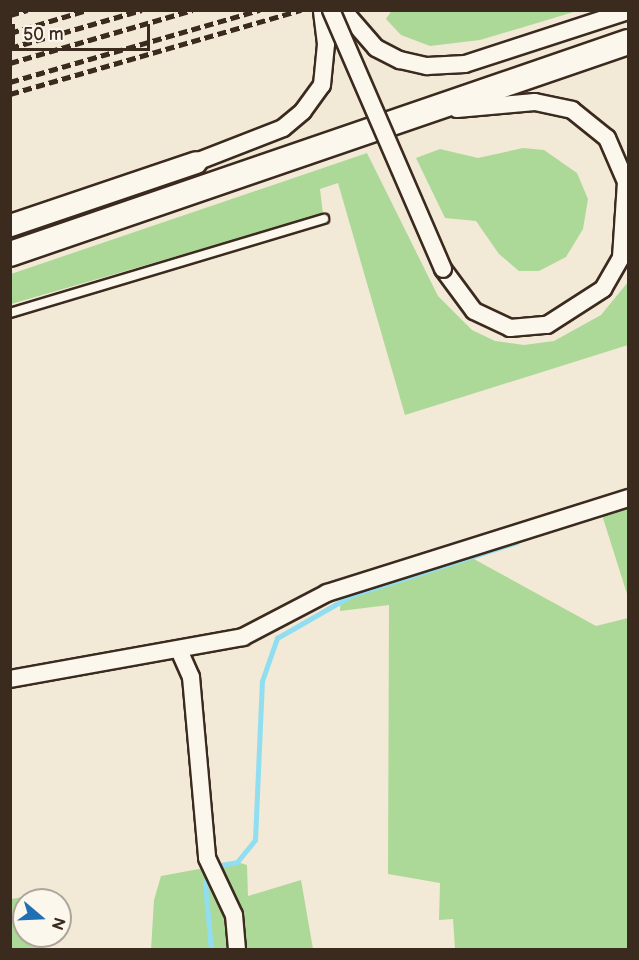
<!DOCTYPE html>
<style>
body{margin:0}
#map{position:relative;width:639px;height:960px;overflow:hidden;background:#f3e9d7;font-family:"Balsamiq Sans",sans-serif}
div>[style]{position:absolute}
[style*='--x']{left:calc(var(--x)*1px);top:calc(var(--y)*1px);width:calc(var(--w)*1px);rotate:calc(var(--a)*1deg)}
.green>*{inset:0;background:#acd998}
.stream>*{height:5px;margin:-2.5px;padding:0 2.5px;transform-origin:2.5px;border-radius:2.5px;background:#91def1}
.roads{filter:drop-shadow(2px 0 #3b2a1e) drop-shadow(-2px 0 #3b2a1e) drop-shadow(0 2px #3b2a1e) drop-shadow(0 -2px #3b2a1e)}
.service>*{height:8px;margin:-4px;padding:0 4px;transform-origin:4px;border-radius:4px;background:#fbf7ec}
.minor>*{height:16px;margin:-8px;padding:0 8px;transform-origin:8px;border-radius:8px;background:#fbf7ec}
.tertiary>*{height:21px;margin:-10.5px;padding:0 10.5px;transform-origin:10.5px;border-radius:10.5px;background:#fbf7ec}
.secondary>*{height:24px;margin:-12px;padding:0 12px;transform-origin:12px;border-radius:12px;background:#fbf7ec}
.rail>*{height:4.5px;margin-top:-2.25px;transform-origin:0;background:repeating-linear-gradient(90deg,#3b2a1e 0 9px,transparent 0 13.5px)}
.bridges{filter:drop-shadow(2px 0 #3b2a1e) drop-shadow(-2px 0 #3b2a1e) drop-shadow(0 2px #3b2a1e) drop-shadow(0 -2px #3b2a1e)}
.minor-bridge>*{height:16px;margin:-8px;padding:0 8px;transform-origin:8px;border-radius:8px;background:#fbf7ec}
span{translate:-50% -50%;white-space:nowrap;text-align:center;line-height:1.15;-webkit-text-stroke:5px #fbf7ec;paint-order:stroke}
.frame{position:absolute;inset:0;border:12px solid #3b2a1e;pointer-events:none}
.north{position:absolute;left:12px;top:888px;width:60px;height:60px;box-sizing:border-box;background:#fbf7ec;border:2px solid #aea59a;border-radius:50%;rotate:109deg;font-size:16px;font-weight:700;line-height:24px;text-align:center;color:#3b2a1e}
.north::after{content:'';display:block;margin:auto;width:21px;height:27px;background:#1f6fb2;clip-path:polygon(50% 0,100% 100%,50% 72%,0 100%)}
.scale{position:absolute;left:12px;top:24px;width:138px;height:27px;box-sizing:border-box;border:3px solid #3b2a1e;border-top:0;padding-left:8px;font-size:18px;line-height:21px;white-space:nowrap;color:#3b2a1e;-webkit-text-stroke:4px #fbf7ec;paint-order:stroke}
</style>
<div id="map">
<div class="green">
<div style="clip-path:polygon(392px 10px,577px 10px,577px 11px,480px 40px,430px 46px,401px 35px,386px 19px)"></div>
<div style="clip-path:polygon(523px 148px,544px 150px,577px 173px,588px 199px,583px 229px,566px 257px,539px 271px,519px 271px,499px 254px,476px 221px,445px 218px,416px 158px,440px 149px,478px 158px)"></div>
<div style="clip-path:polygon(367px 153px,438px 296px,472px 330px,495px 341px,524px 345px,554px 341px,601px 315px,628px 282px,628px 345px,405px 415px,338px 183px,320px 189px,323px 214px,11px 304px,11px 274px)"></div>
<div style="clip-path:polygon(628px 507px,628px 597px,602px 515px)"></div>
<div style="clip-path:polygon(472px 558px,596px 626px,628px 618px,628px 949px,455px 949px,453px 919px,439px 920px,440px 883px,388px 874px,389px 605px,340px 611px,341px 592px)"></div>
<div style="clip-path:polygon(237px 862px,247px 865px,248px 896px,301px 880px,313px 949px,151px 950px,154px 900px,161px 876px)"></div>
<div style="clip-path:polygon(36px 895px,36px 900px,24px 900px,24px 936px,40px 936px,41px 949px,11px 949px,11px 899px)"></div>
</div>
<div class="stream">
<div style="--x:215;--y:866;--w:22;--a:-10"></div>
<div style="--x:237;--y:862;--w:28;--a:-51"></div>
<div style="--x:255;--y:840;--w:159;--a:-87.5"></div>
<div style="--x:262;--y:681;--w:46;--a:-70.8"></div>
<div style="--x:277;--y:638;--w:86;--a:-29.8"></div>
<div style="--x:352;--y:595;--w:173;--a:-17.8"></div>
<div style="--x:209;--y:871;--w:13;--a:108"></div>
<div style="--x:205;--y:883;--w:67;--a:84.9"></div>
</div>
<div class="roads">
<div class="service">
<div style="--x:10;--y:313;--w:328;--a:-16.7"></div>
</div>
<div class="minor">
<div style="--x:343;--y:10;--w:50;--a:49"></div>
<div style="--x:376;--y:48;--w:27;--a:27"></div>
<div style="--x:400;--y:60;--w:28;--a:13"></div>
<div style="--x:427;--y:66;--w:38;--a:-3"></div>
<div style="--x:465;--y:64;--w:171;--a:-18"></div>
<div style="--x:457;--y:109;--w:78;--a:-5.1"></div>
<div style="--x:535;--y:102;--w:38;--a:12"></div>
<div style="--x:572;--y:110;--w:45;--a:38.7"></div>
<div style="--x:607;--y:138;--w:48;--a:66.6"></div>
<div style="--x:626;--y:182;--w:75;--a:93.8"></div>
<div style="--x:196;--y:162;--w:93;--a:-21.3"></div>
<div style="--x:283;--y:128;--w:26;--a:-40"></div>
<div style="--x:303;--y:111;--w:32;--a:-54"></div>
<div style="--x:322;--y:85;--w:41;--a:-84.4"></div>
<div style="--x:326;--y:44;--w:34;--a:-97"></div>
<div style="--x:443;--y:269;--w:52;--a:53.6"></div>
<div style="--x:474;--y:311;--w:40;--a:25"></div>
<div style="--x:510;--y:328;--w:37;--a:-5"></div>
<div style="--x:547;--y:325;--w:67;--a:-32.7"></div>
<div style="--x:603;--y:289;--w:46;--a:-60.1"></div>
<div style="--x:179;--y:650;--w:30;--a:66"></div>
<div style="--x:191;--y:677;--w:182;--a:84.9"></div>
<div style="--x:207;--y:858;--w:63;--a:64.7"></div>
<div style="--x:234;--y:915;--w:35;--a:85"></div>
<div style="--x:10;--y:679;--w:237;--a:-10.2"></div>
<div style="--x:243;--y:637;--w:95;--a:-27.6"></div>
<div style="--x:327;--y:593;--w:316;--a:-17.5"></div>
</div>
<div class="tertiary">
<div style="--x:10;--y:225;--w:196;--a:-18.7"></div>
</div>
<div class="secondary">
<div style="--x:10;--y:254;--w:653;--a:-18.93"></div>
</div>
</div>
<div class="rail">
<div style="--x:10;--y:15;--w:18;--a:-16"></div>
<div style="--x:10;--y:33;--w:80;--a:-16.6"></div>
<div style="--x:10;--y:48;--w:137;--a:-16.1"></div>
<div style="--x:10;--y:63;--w:190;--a:-16.2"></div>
<div style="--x:10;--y:82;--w:260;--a:-16.1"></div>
<div style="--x:10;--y:94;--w:303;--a:-16.1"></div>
</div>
<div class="bridges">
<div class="minor-bridge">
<div style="--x:331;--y:10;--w:282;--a:66.6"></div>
</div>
</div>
<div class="frame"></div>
<div class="north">N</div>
<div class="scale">50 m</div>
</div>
